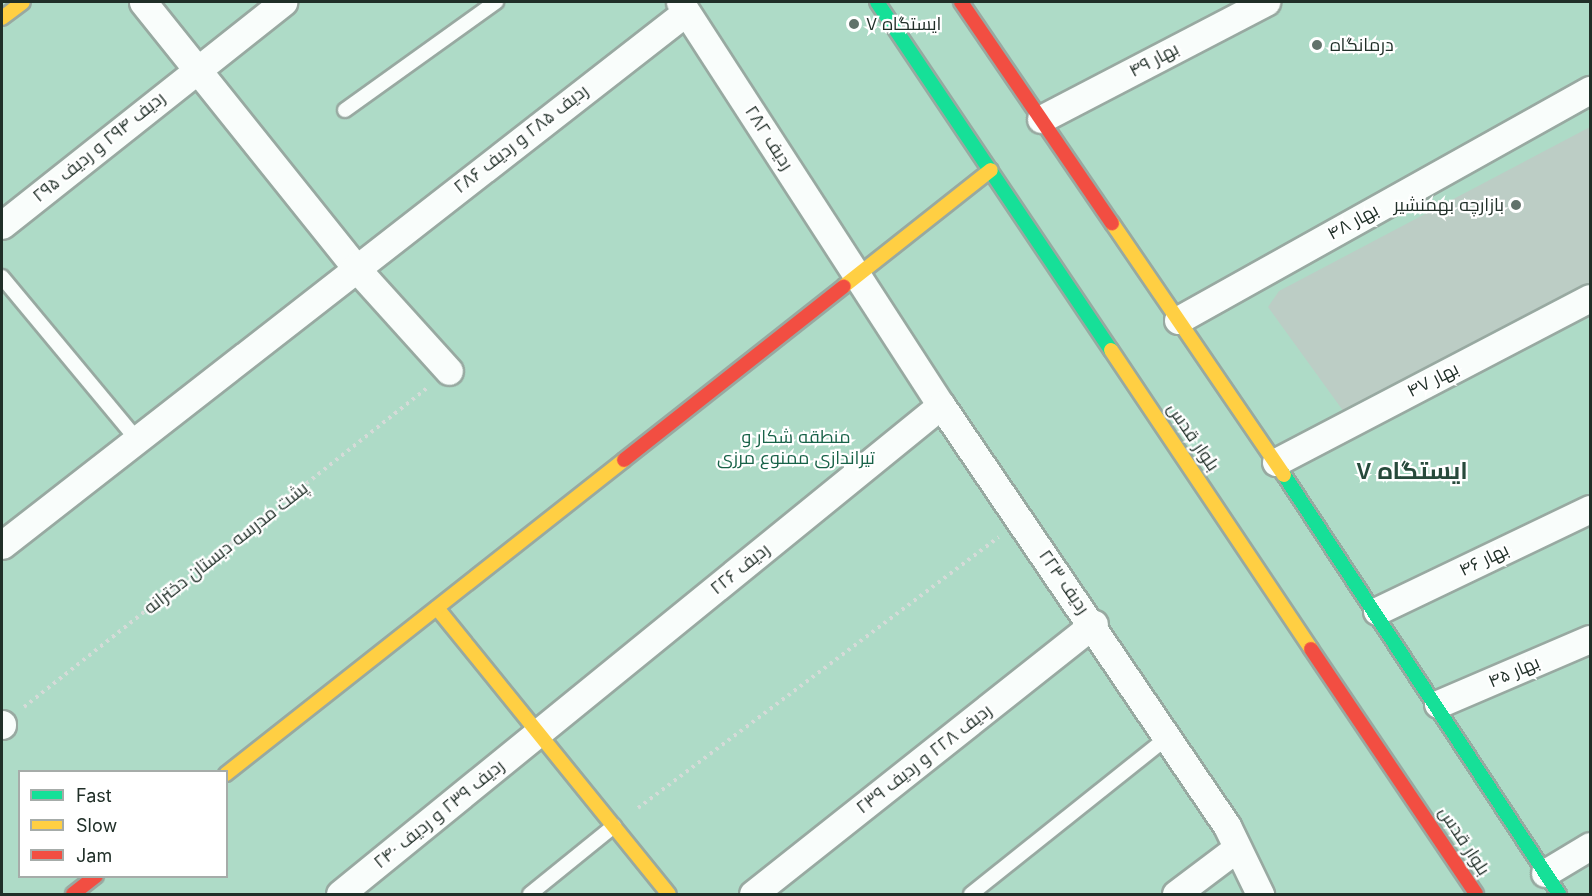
<!DOCTYPE html>
<meta charset="utf-8">
<style>
body{margin:0}
#map{position:relative;width:1592px;height:896px;overflow:hidden;background:#d9efe4;font-family:Inter,Cairo,sans-serif}
div>[style]{position:absolute}
[style*='--x']{left:calc(var(--x)*1px);top:calc(var(--y)*1px);width:calc(var(--w)*1px);rotate:calc(var(--a)*1deg)}
.green>*{inset:0;background:#aedbc7}
.building>*{inset:0;background:#bccdc5}
.path>*{height:4px;margin-top:-2px;transform-origin:0;background:repeating-linear-gradient(90deg,#d5dbd8 0 3px,transparent 0 7.5px)}
.roads{filter:drop-shadow(2px 0 #98a9a1) drop-shadow(-2px 0 #98a9a1) drop-shadow(0 2px #98a9a1) drop-shadow(0 -2px #98a9a1)}
.lane>*{height:14px;margin:-7px;padding:0 7px;transform-origin:7px;border-radius:7px;background:#f9fdfb}
.street>*{height:27px;margin:-13.5px;padding:0 13.5px;transform-origin:13.5px;border-radius:13.5px;background:#f9fdfb}
.fast>*{height:14px;margin:-7px;padding:0 7px;transform-origin:7px;border-radius:7px;background:#16e098}
.slow>*{height:14px;margin:-7px;padding:0 7px;transform-origin:7px;border-radius:7px;background:#ffcf43}
.jam>*{height:14px;margin:-7px;padding:0 7px;transform-origin:7px;border-radius:7px;background:#f24e42}
.dots>*{width:16px;height:16px;translate:-50% -50%;box-sizing:border-box;border:3px solid #fff;border-radius:50%}
span{translate:-50% -50%;white-space:nowrap;text-align:center;line-height:1.15;-webkit-text-stroke:4.5px #fff;paint-order:stroke}
.poi-label{font-size:18px;color:#202f28}
.left{translate:0 -50%;text-align:left}
.right{translate:-100% -50%;text-align:right}
.street-label{font-size:18px;color:#202f28}
.park-label{font-size:18px;color:#186248}
.district-label{font-size:24px;color:#274a3b;font-weight:700}
.frame{position:absolute;inset:0;border:3px solid #202f28;pointer-events:none}
.legend{position:absolute;left:18px;top:770px;width:210px;height:108px;box-sizing:border-box;background:#fff;border:2px solid #a6aca9;margin:0;padding:8px 10px;list-style:none;font-size:18px;color:#202f28}
.legend li{display:flex;align-items:center;gap:12px;height:30px}
.legend b{width:30px;border:2px solid #a6aca9}
</style>
<div id="map">
<div class="green">
<div style="clip-path:polygon(evenodd,2px 2px,1590px 2px,1590px 894px,2px 894px,2px 2px,20px 772px,226px 772px,226px 876px,20px 876px,20px 772px)"></div>
</div>
<div class="building">
<div style="clip-path:polygon(1590px 127px,1590px 284px,1344px 412px,1268px 307px,1279px 291px)"></div>
</div>
<div class="path">
<div style="--x:24;--y:707;--w:514;--a:-38.36"></div>
<div style="--x:638;--y:808;--w:451;--a:-36.9"></div>
</div>
<div class="roads">
<div class="lane">
<div style="--x:345;--y:110;--w:186;--a:-35.6"></div>
<div style="--x:2;--y:277;--w:213;--a:50.3"></div>
<div style="--x:530;--y:894;--w:108;--a:-39"></div>
<div style="--x:971;--y:894;--w:252;--a:-38.6"></div>
</div>
<div class="street">
<div style="--x:143;--y:2;--w:339;--a:51.3"></div>
<div style="--x:355;--y:267;--w:140;--a:47.9"></div>
<div style="--x:680;--y:2;--w:480;--a:57.1"></div>
<div style="--x:941;--y:405;--w:509;--a:55.81"></div>
<div style="--x:1227;--y:826;--w:76;--a:64.1"></div>
<div style="--x:1041;--y:119;--w:254;--a:-27.5"></div>
<div style="--x:2;--y:225;--w:359;--a:-38.4"></div>
<div style="--x:1178;--y:320;--w:472;--a:-29.2"></div>
<div style="--x:1276;--y:462;--w:354;--a:-27.6"></div>
<div style="--x:2;--y:545;--w:867;--a:-37.93"></div>
<div style="--x:1377;--y:611;--w:236;--a:-25.6"></div>
<div style="--x:1438;--y:704;--w:165;--a:-23.2"></div>
<div style="--x:2;--y:724;--w:1;--a:90"></div>
<div style="--x:1545;--y:873;--w:52;--a:-31"></div>
<div style="--x:340;--y:894;--w:775;--a:-39.13"></div>
<div style="--x:753;--y:894;--w:435;--a:-38.4"></div>
<div style="--x:1176;--y:894;--w:76;--a:-37"></div>
</div>
<div class="fast">
<div style="--x:877;--y:2;--w:419;--a:56.1"></div>
<div style="--x:1284;--y:475;--w:501;--a:56.72"></div>
</div>
<div class="slow">
<div style="--x:2;--y:18;--w:26;--a:-37"></div>
<div style="--x:1112;--y:223;--w:305;--a:55.7"></div>
<div style="--x:844;--y:286;--w:187;--a:-38.3"></div>
<div style="--x:1111;--y:350;--w:360;--a:56.2"></div>
<div style="--x:437;--y:608;--w:368;--a:51"></div>
<div style="--x:226;--y:774;--w:507;--a:-38.27"></div>
</div>
<div class="jam">
<div style="--x:961;--y:2;--w:268;--a:55.7"></div>
<div style="--x:624;--y:460;--w:280;--a:-38.3"></div>
<div style="--x:1311;--y:649;--w:295;--a:56"></div>
<div style="--x:73;--y:894;--w:29;--a:-38"></div>
</div>
</div>
<div class="dots">
<div style="left:854px;top:24px;background:#61726a"></div>
<div style="left:1317px;top:45px;background:#61726a"></div>
<div style="left:1516px;top:205px;background:#61726a"></div>
</div>
<div class="poi-label">
<span class="left" style="left:866px;top:24px">ایستگاه ۷</span>
<span class="left" style="left:1330px;top:45px">درمانگاه</span>
<span class="right" style="left:1504px;top:205px">بازارچه بهمنشیر</span>
</div>
<div class="street-label">
<span style="left:1154px;top:60px;rotate:-28deg">بهار ۴۹</span>
<span style="left:769px;top:138px;rotate:57deg">ردیف ۲۸۲</span>
<span style="left:521px;top:139px;rotate:-38deg">ردیف ۲۸۵ و ردیف ۲۸۶</span>
<span style="left:99px;top:147px;rotate:-39deg">ردیف ۲۹۴ و ردیف ۲۹۵</span>
<span style="left:1353px;top:222px;rotate:-29deg">بهار ۴۸</span>
<span style="left:1433px;top:380px;rotate:-27deg">بهار ۴۷</span>
<span style="left:1193px;top:437px;rotate:56deg">بلوار قدس</span>
<span style="left:226px;top:548px;rotate:-38deg">پشت مدرسه دبستان دخترانه</span>
<span style="left:1484px;top:560px;rotate:-26deg">بهار ۴۶</span>
<span style="left:740px;top:569px;rotate:-39deg">ردیف ۲۲۶</span>
<span style="left:1064px;top:582px;rotate:55deg">ردیف ۲۲۳</span>
<span style="left:1514px;top:672px;rotate:-23deg">بهار ۴۵</span>
<span style="left:924px;top:759px;rotate:-38deg">ردیف ۲۲۸ و ردیف ۲۳۹</span>
<span style="left:439px;top:814px;rotate:-39deg">ردیف ۲۳۹ و ردیف ۲۴۰</span>
<span style="left:1464px;top:841px;rotate:57deg">بلوار قدس</span>
</div>
<div class="park-label">
<span style="left:796px;top:448px">منطقه شکار و<br>تیراندازی ممنوع مرزی</span>
</div>
<div class="district-label">
<span style="left:1412px;top:471px">ایستگاه ۷</span>
</div>
<div class="frame"></div>
<ul class="legend">
<li><b style="height:8px;background:#16e098"></b>Fast</li>
<li><b style="height:8px;background:#ffcf43"></b>Slow</li>
<li><b style="height:8px;background:#f24e42"></b>Jam</li>
</ul>
</div>
